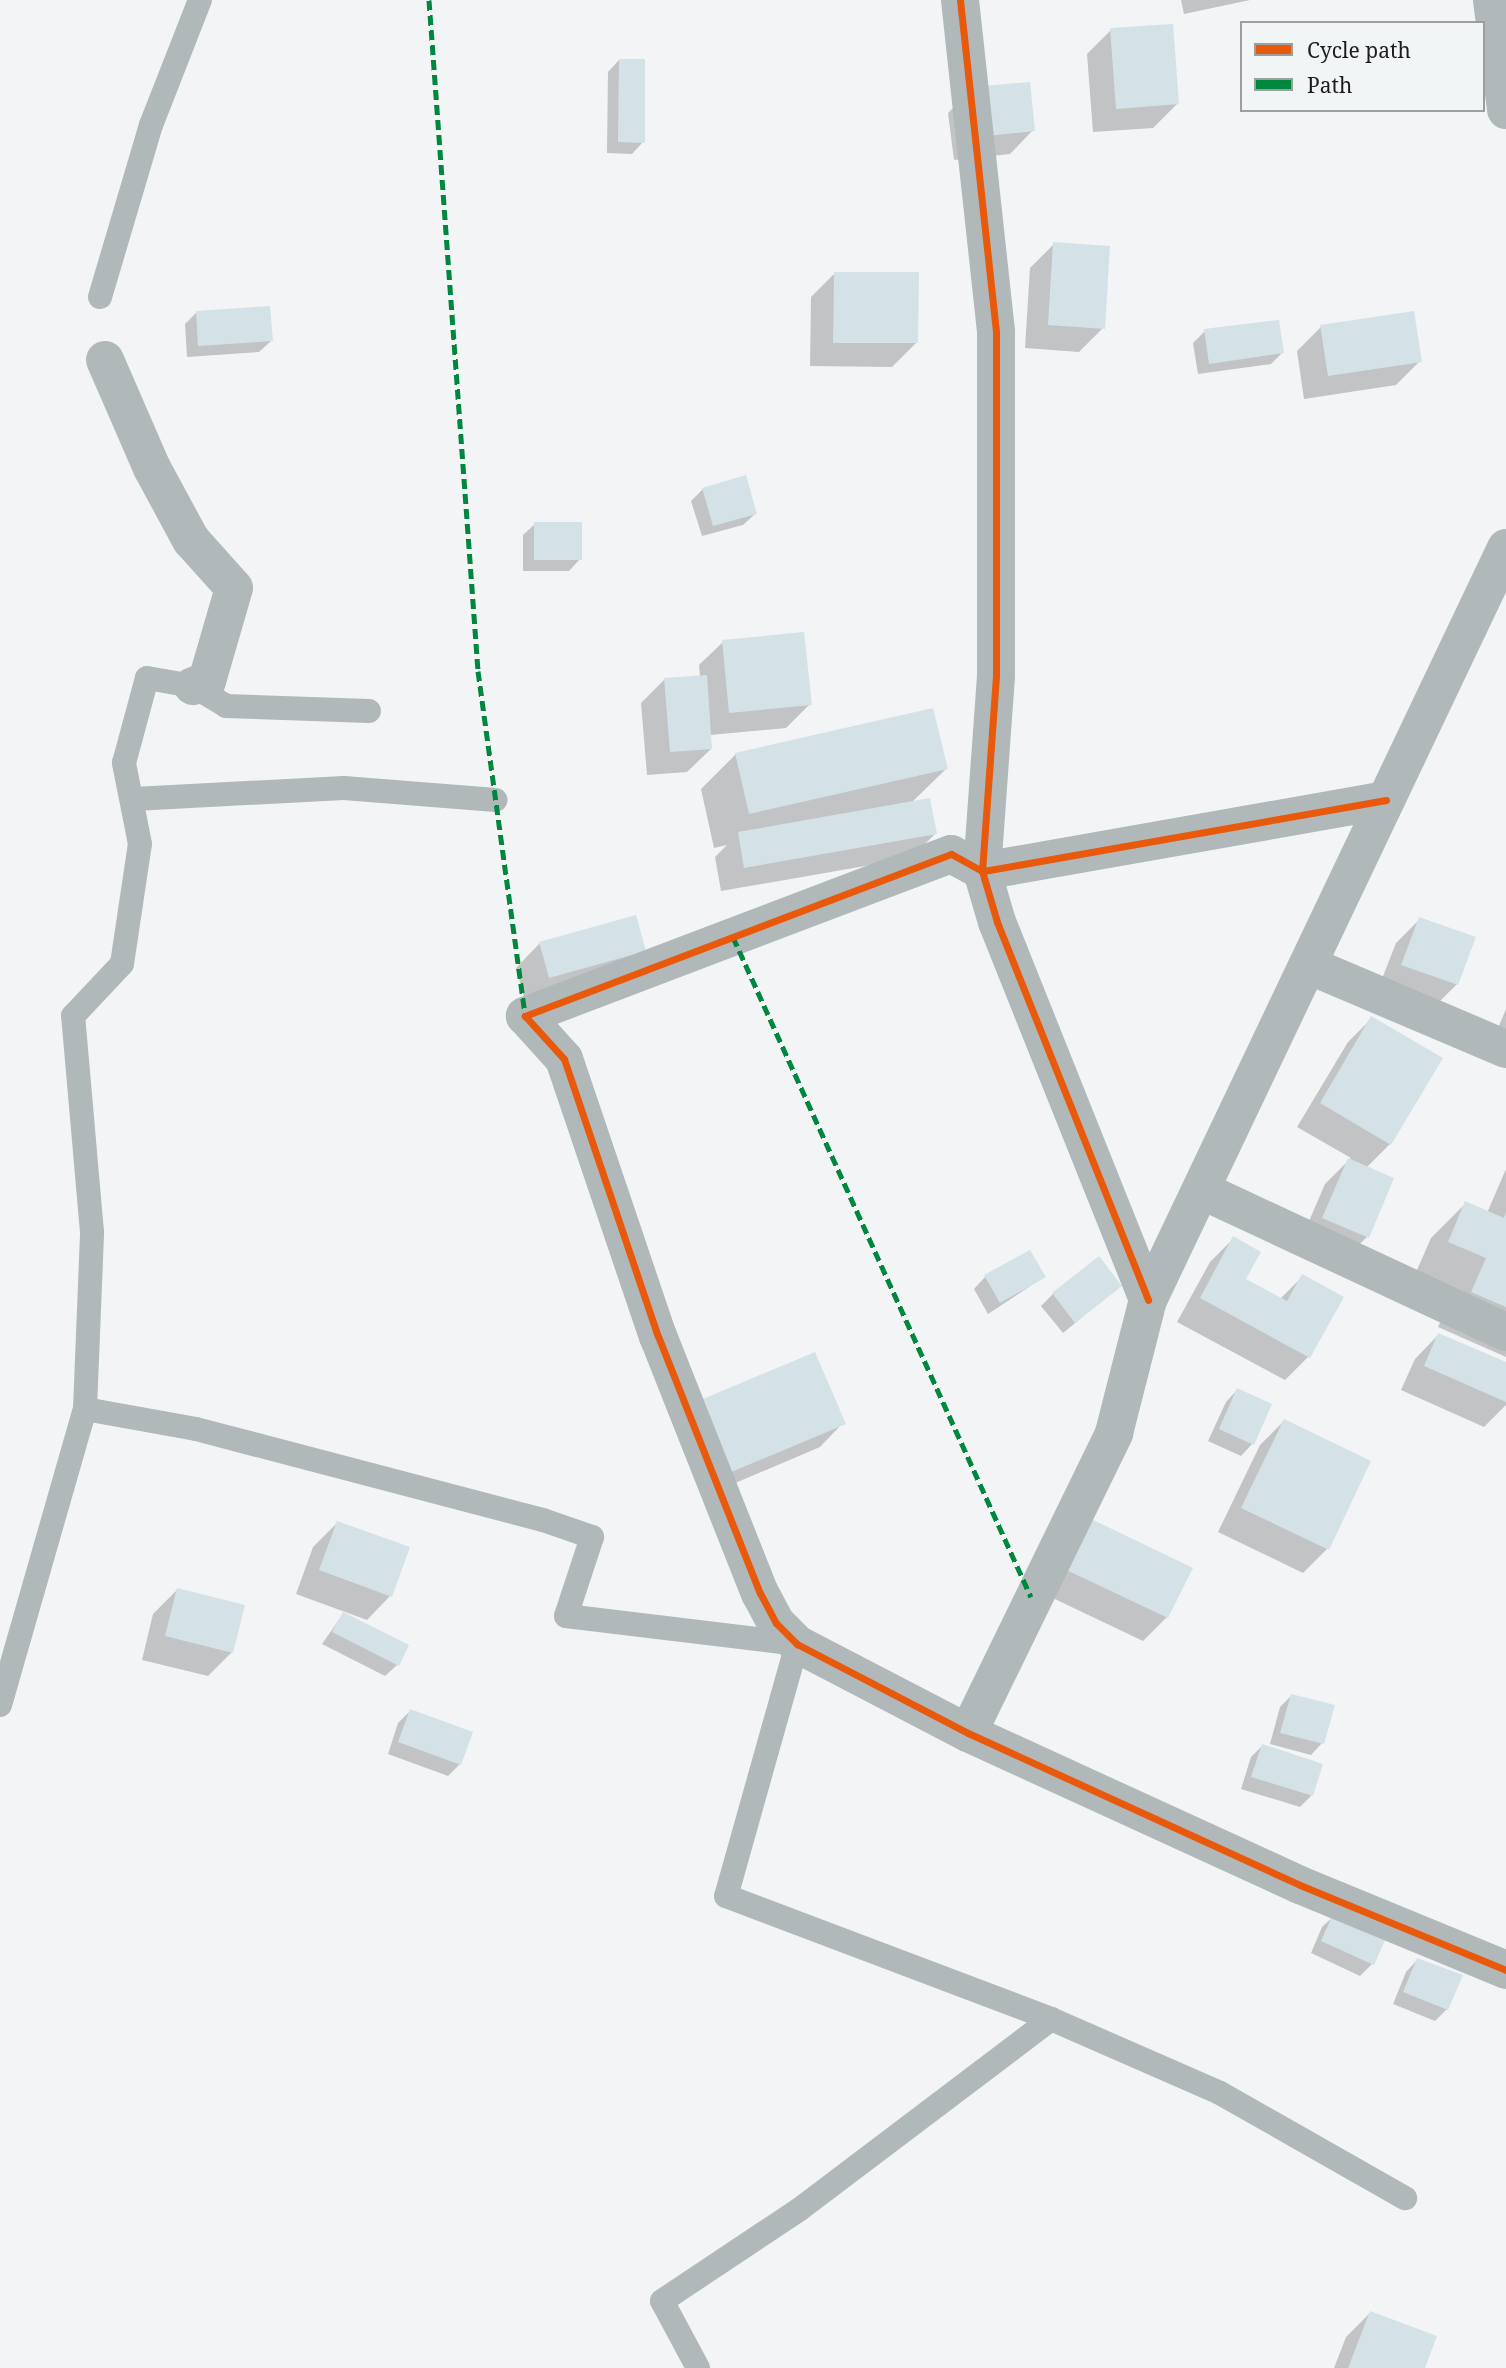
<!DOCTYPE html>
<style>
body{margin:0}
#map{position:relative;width:1506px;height:2368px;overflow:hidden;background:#f2f4f5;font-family:"Noto Serif",serif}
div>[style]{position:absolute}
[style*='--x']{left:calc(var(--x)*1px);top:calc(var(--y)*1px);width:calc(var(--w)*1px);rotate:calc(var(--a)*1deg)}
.shadow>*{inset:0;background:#0003}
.building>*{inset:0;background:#d4e2e7}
.lane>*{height:24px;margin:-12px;padding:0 12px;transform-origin:12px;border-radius:12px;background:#b1b8ba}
.street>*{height:38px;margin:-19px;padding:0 19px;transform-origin:19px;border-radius:19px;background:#b1b8ba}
.quiet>*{height:5px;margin-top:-2.5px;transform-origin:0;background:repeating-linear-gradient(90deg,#00873e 0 10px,transparent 0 15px)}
.cycleway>*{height:7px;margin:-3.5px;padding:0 3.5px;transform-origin:3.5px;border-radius:3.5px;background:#e8590c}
span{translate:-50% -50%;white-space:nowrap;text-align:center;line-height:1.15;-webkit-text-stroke:5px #f1f5f6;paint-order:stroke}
.legend{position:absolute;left:1240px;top:21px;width:245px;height:91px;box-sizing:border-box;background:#f1f5f6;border:2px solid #9b9fa0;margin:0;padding:9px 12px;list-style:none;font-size:21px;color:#1b1d1e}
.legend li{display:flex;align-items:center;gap:14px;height:35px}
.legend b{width:35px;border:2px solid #9b9fa0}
</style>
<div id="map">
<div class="shadow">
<div style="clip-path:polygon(1181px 0,1250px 0,1184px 14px)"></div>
<div style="clip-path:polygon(1111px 30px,1177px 104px,1153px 128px,1093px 132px,1087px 54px)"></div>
<div style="clip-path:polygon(619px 60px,643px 142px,632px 154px,607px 153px,608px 72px)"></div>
<div style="clip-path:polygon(972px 89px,1033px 130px,1010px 154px,954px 160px,948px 113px)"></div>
<div style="clip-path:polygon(1054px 244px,1103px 328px,1079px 352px,1025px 348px,1030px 268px)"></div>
<div style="clip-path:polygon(835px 273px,916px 343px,892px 367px,810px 366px,811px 297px)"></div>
<div style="clip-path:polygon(197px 312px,271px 341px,259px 352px,187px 357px,185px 324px)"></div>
<div style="clip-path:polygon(1321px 327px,1420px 361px,1396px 385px,1304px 399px,1297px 351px)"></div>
<div style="clip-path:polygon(1205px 331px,1282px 353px,1271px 364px,1198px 374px,1193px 343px)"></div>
<div style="clip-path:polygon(703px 489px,755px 514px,743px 525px,702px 536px,691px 501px)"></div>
<div style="clip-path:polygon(535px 524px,580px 559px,569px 571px,523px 571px,523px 535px)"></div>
<div style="clip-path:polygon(723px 642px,810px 704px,786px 728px,710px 735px,711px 749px,687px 772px,647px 775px,641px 703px,665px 679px,700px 677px,699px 665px)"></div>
<div style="clip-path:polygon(736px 754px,946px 769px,911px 803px,935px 834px,911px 858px,721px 891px,715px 857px,727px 845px,714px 848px,701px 789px)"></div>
<div style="clip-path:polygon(635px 917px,644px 950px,525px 1001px,516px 968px,539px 944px)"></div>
<div style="clip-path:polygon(1420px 919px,1457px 984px,1433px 1008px,1378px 989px,1396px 943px)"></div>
<div style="clip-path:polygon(1506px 1009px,1506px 1038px,1496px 1033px)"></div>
<div style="clip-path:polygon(1371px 1019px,1390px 1144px,1366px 1168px,1367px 1237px,1343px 1260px,1300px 1242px,1325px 1184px,1351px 1158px,1297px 1127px,1348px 1042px)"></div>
<div style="clip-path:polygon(1506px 1169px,1506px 1357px,1438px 1327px,1453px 1293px,1414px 1277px,1431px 1238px,1466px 1203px,1487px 1213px)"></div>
<div style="clip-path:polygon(1233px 1239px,1244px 1279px,1280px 1299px,1303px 1276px,1309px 1356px,1285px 1380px,1177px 1322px,1210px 1262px)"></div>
<div style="clip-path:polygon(985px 1277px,1044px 1277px,988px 1314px,974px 1289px)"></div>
<div style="clip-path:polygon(1120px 1286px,1063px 1333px,1041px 1306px,1053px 1294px)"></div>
<div style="clip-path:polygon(1438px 1335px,1506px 1364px,1506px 1405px,1484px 1427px,1401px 1390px,1415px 1359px)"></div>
<div style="clip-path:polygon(1237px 1390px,1252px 1444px,1241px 1456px,1208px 1441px,1226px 1402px)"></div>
<div style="clip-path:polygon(1284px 1421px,1327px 1549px,1303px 1573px,1218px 1532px,1260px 1445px)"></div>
<div style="clip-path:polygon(843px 1423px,820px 1447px,705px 1496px,676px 1426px)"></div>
<div style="clip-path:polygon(337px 1523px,390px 1596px,367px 1620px,296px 1594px,313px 1547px)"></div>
<div style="clip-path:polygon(1061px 1542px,1190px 1568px,1167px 1617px,1143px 1641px,1038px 1591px)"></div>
<div style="clip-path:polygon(177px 1590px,232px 1652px,208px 1676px,142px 1660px,153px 1614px)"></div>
<div style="clip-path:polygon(343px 1614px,397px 1665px,385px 1676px,322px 1644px)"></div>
<div style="clip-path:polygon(1292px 1695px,1322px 1743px,1311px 1755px,1270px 1744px,1280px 1707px)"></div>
<div style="clip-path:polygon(410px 1711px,460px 1764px,448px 1776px,388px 1754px,398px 1723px)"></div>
<div style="clip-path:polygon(1262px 1746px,1321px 1765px,1311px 1796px,1300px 1807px,1241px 1789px,1251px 1757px)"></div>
<div style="clip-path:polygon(1334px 1916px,1383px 1939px,1372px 1964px,1360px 1976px,1311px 1953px,1322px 1927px)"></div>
<div style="clip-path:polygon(1417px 1960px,1447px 2009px,1435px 2021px,1393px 2004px,1406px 1972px)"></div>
<div style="clip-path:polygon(1370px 2313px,1423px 2368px,1334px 2368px,1346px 2337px)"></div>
</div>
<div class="building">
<div style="clip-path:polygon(1173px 24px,1179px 104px,1116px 109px,1110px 28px)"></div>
<div style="clip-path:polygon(619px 59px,645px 59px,645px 143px,618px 142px)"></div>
<div style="clip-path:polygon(1030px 82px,1035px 131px,977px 137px,972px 87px)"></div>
<div style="clip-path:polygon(1053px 242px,1110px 246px,1105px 329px,1048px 325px)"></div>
<div style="clip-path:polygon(834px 272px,919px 272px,918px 343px,833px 343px)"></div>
<div style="clip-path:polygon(270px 306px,273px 341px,198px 346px,196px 311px)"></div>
<div style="clip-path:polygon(1414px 311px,1422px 362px,1328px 376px,1320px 325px)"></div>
<div style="clip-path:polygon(1279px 320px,1284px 353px,1209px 364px,1204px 329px)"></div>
<div style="clip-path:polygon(746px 475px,757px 514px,713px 526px,702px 488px)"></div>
<div style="clip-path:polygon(534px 522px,582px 522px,582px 560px,534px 560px)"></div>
<div style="clip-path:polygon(804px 632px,812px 705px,729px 713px,722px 640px)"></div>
<div style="clip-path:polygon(707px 675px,712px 749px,670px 752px,664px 678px)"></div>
<div style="clip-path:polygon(933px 708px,948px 769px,749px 814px,735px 753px)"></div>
<div style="clip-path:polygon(930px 798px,937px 834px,744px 868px,738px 832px)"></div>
<div style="clip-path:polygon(636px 915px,646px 951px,549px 978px,539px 942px)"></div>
<div style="clip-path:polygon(1419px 917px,1476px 937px,1458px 985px,1401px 965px)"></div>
<div style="clip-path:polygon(1371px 1016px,1443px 1058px,1391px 1145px,1320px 1103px)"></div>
<div style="clip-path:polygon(1348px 1158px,1394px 1178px,1369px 1238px,1322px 1218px)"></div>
<div style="clip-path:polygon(1465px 1201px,1504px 1218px,1506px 1212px,1506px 1307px,1471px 1292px,1486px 1258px,1448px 1242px)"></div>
<div style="clip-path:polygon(1233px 1236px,1261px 1252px,1246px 1279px,1287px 1301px,1302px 1274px,1344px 1297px,1310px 1358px,1200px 1298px)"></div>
<div style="clip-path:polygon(1030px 1250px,1046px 1277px,1000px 1303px,984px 1275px)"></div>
<div style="clip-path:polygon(1099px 1256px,1122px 1286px,1075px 1323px,1052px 1293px)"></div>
<div style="clip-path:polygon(1438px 1333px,1506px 1362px,1506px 1402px,1424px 1366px)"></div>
<div style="clip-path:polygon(815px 1352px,846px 1424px,729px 1473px,698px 1401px)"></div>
<div style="clip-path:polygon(1237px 1388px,1272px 1404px,1254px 1445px,1219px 1429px)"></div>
<div style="clip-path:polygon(1284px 1419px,1371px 1461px,1329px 1550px,1241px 1508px)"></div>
<div style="clip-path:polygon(1085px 1516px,1193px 1568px,1168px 1618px,1060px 1567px)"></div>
<div style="clip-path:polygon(337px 1521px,410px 1547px,392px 1597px,319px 1570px)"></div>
<div style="clip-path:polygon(177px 1588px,245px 1605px,233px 1653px,165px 1636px)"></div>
<div style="clip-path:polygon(343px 1612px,409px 1645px,399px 1666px,332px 1632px)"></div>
<div style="clip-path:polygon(1291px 1694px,1335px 1705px,1324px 1744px,1280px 1733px)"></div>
<div style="clip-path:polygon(410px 1709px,473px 1732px,461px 1765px,398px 1742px)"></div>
<div style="clip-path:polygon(1262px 1744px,1323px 1764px,1313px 1796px,1251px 1777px)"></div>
<div style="clip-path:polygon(1333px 1914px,1386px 1938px,1374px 1965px,1321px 1941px)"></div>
<div style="clip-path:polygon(1417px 1958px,1463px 1975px,1448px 2010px,1403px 1992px)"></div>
<div style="clip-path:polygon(1370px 2311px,1437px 2336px,1425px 2368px,1348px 2368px)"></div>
</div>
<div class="lane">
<div style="--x:100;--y:297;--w:179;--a:-73.5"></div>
<div style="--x:151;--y:125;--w:134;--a:-68.6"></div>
<div style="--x:134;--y:799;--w:210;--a:-3"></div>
<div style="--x:344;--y:788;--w:152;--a:4.5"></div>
<div style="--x:85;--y:1409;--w:177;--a:-87.7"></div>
<div style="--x:92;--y:1232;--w:217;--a:-95"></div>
<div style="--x:73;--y:1016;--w:71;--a:-46.7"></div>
<div style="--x:122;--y:964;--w:121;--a:-81.5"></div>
<div style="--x:140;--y:844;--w:83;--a:-101.2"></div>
<div style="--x:124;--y:763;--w:88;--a:-74.9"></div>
<div style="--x:147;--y:678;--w:47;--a:9.9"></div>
<div style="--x:193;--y:686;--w:39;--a:31"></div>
<div style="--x:226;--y:706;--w:143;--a:2"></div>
<div style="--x:0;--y:1705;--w:308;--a:-74"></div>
<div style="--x:85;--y:1409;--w:113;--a:10.2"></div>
<div style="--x:196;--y:1429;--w:359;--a:14.7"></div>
<div style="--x:543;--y:1520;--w:52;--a:19.1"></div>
<div style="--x:592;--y:1537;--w:83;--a:108.2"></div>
<div style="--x:566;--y:1616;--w:233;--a:6.9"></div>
<div style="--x:797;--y:1644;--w:262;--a:105.7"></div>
<div style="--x:726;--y:1896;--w:347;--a:20.7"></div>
<div style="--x:698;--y:2368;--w:76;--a:-118.2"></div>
<div style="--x:662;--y:2301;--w:166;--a:-33.7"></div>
<div style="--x:800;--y:2209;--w:315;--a:-37.1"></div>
<div style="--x:1051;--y:2019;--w:184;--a:23.6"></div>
<div style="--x:1220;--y:2093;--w:213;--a:29.6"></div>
</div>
<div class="street">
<div style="--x:960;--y:0;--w:334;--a:83.8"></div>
<div style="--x:996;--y:332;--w:344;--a:90"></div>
<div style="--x:996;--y:676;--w:196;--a:94.1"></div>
<div style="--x:982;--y:871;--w:53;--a:73.6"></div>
<div style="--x:997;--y:922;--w:407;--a:68.2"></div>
<div style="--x:1492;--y:0;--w:111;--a:82.7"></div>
<div style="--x:105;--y:360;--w:118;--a:66.5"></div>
<div style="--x:152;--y:468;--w:82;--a:61.6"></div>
<div style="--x:191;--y:540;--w:64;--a:48.1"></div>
<div style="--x:234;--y:588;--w:97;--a:106.2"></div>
<div style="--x:207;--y:681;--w:15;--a:160"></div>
<div style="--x:1386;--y:800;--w:410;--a:170"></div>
<div style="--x:982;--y:871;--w:35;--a:-151"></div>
<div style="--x:951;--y:854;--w:456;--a:159.2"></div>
<div style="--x:525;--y:1016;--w:58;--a:47.8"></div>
<div style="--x:564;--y:1059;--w:293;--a:71.3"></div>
<div style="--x:658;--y:1336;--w:277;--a:68.4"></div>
<div style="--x:760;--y:1593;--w:34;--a:62"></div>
<div style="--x:776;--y:1623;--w:30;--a:45"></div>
<div style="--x:797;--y:1644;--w:193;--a:27.5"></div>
<div style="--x:968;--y:1733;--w:365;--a:24.6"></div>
<div style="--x:1300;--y:1885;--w:223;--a:22.4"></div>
<div style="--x:1308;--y:965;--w:215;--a:23"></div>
<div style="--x:1201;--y:1190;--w:336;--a:25"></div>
<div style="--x:968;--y:1733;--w:334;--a:-64"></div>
<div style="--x:1114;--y:1433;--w:137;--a:-75.7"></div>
<div style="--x:1148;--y:1300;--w:833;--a:-64.54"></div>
</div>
<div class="quiet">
<div style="--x:429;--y:0;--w:673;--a:85.82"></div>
<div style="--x:478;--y:671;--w:348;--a:82.2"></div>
<div style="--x:733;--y:937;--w:724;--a:65.7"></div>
</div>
<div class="cycleway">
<div style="--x:960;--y:0;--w:334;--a:83.8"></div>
<div style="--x:996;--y:332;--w:344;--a:90"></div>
<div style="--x:996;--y:676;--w:196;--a:94.1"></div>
<div style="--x:982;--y:871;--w:53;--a:73.6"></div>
<div style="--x:997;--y:922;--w:407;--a:68.2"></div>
<div style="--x:1386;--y:800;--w:410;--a:170"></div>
<div style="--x:982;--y:871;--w:35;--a:-151"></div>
<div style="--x:951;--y:854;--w:456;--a:159.2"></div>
<div style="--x:525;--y:1016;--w:58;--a:47.8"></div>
<div style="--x:564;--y:1059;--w:293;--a:71.3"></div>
<div style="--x:658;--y:1336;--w:277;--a:68.4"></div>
<div style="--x:760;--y:1593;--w:34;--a:62"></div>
<div style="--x:776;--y:1623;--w:30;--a:45"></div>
<div style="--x:797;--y:1644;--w:193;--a:27.5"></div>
<div style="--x:968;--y:1733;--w:365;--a:24.6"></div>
<div style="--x:1300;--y:1885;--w:223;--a:22.4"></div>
</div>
<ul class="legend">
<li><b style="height:9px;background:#e8590c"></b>Cycle path</li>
<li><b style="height:9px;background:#00873e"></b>Path</li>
</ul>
</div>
